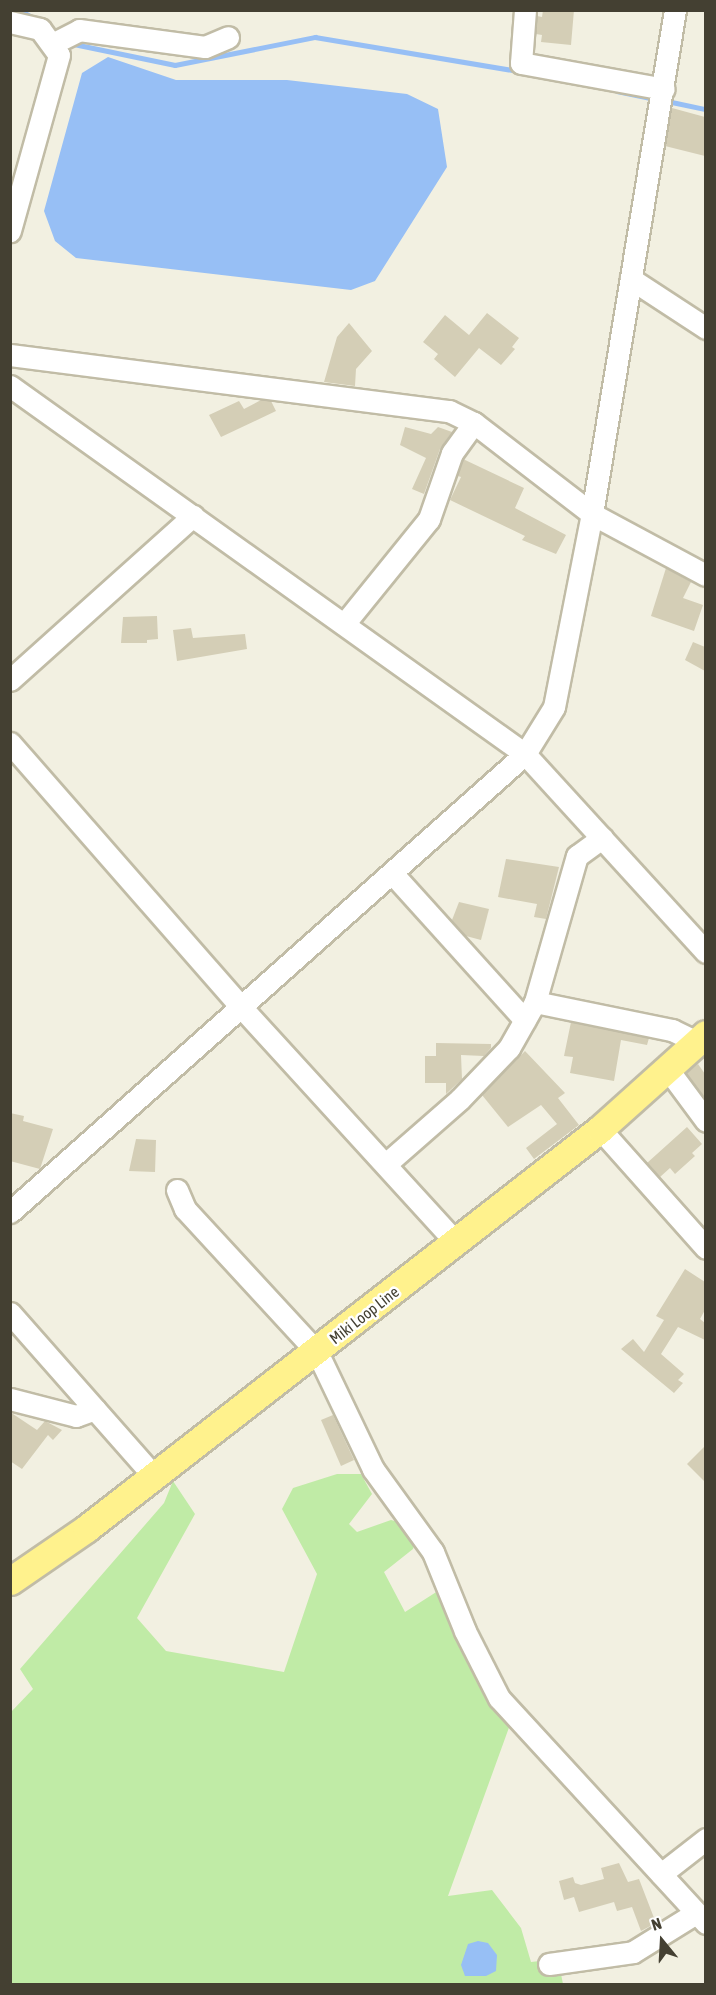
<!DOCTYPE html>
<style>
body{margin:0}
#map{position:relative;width:716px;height:1995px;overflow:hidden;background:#f2f0e1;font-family:"Asap Condensed",sans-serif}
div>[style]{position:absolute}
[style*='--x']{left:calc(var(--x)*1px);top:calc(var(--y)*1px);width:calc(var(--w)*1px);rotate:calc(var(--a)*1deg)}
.green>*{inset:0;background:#c0eba6}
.water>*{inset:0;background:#97bff5}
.stream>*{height:4.5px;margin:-2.25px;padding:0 2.25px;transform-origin:2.25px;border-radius:2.25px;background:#97bff5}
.building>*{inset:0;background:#d4ceb6}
.roads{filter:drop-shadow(2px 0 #c1bca6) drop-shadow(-2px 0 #c1bca6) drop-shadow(0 2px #c1bca6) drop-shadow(0 -2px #c1bca6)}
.minor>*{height:21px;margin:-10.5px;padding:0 10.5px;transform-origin:10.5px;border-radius:10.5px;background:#fff}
.major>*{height:27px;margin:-13.5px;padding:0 13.5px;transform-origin:13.5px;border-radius:13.5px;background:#fff28d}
span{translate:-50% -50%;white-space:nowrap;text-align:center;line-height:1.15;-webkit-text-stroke:5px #fff;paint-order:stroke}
.street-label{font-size:16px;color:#444032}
.frame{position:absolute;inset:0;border:12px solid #444032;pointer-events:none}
.north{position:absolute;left:632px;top:1911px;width:60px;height:60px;-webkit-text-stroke:4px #fff;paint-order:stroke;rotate:342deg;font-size:16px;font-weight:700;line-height:24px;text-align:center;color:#444032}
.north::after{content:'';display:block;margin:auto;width:21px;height:27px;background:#444032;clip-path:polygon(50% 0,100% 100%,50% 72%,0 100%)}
</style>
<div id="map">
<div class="green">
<div style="clip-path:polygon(337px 1474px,361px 1474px,372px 1494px,349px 1524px,357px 1532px,391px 1520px,413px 1526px,417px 1537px,413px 1549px,384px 1572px,405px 1612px,441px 1589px,511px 1722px,448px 1896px,492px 1890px,521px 1928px,531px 1962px,558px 1959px,563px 1984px,11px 1984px,11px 1712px,33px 1689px,20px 1669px,164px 1503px,173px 1481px,195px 1514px,137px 1618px,166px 1651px,284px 1672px,317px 1574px,282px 1509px,293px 1488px)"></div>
</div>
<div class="water">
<div style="clip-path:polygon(108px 57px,176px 80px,287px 80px,407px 94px,438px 109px,447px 167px,375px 281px,351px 290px,76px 258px,55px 241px,44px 211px,82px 73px)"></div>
<div style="clip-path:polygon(478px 1941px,488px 1943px,497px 1955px,496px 1971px,486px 1976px,465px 1976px,461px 1965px,468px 1944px)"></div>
</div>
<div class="stream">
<div style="--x:20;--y:10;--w:17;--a:31"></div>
<div style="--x:69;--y:43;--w:108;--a:11.7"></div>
<div style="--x:175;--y:65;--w:143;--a:-11.3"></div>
<div style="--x:315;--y:37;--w:206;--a:9.5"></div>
<div style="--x:617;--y:91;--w:40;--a:12"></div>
<div style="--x:667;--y:101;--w:40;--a:12"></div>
</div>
<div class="building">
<div style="clip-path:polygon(543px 10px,574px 10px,571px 45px,541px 42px,542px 35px,536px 34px,537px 16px,542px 17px)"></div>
<div style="clip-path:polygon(672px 108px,705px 117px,705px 156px,665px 146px)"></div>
<div style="clip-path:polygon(487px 313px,519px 338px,512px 347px,515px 349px,501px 365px,479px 348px,455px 377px,434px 359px,438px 354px,423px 342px,445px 315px,469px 335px)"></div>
<div style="clip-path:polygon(349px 323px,372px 351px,356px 369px,355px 386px,324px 382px,337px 337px)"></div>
<div style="clip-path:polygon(261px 400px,271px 401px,276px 411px,221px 437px,209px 415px,239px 401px,244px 409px)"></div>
<div style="clip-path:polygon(405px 427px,431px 434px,438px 427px,452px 432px,440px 449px,424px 494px,412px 489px,426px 458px,400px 445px)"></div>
<div style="clip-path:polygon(463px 459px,524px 488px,515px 508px,566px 535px,556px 554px,522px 540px,525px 536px,450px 500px,461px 477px,458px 476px)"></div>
<div style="clip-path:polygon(666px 568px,691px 582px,683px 598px,703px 605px,694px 631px,651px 616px)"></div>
<div style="clip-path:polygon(157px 616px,158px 639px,147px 640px,147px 643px,121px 643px,123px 617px)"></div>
<div style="clip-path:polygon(191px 628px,193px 638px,245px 634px,247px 649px,177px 661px,173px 630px)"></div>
<div style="clip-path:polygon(693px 642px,705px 647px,705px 671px,685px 660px)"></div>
<div style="clip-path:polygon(506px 859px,559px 867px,546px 919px,534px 917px,537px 904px,498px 897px)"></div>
<div style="clip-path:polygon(459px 902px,489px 909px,481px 940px,466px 936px,452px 920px)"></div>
<div style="clip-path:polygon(571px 1022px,649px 1038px,647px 1045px,621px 1040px,614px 1081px,570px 1073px,573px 1057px,564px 1056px)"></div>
<div style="clip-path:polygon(436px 1043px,491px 1044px,491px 1048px,484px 1056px,461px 1055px,462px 1079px,446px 1094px,446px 1083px,425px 1083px,425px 1056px,436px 1056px)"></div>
<div style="clip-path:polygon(525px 1051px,565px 1093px,558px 1098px,579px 1125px,534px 1159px,526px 1148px,557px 1124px,541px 1105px,508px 1127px,482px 1095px)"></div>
<div style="clip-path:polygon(698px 1064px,705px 1074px,705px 1099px,686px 1073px)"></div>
<div style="clip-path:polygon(10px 1113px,24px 1116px,23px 1121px,53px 1129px,40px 1169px,10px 1161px)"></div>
<div style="clip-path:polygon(687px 1127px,702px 1144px,692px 1153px,695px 1156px,675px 1174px,670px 1168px,660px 1177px,647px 1163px)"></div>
<div style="clip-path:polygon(136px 1139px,156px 1140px,155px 1172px,129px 1171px)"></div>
<div style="clip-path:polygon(685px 1269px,705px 1282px,705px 1310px,700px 1319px,705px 1323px,705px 1340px,678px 1327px,661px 1354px,684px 1374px,678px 1380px,683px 1383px,674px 1393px,621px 1349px,633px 1339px,644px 1352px,664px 1320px,656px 1316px)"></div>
<div style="clip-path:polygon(10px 1412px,37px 1430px,45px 1421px,62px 1430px,53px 1440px,48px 1435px,22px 1469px,10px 1461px)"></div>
<div style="clip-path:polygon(333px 1415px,354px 1460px,341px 1466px,321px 1420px)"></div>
<div style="clip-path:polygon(705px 1446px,705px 1482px,687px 1464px)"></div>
<div style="clip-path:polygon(619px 1863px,628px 1882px,639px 1879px,656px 1923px,641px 1931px,632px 1907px,617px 1911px,614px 1902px,579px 1912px,574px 1897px,564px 1900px,559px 1881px,573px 1877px,575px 1883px,581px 1885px,604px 1879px,601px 1868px)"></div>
</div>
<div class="roads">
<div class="minor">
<div style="--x:525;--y:10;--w:53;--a:94.3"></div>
<div style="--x:521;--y:63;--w:145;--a:10.3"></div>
<div style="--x:10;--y:22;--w:31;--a:13"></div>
<div style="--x:40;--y:29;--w:32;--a:54"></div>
<div style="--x:59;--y:55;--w:183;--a:105.6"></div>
<div style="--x:54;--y:43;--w:28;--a:-27"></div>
<div style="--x:79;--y:30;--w:127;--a:7.7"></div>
<div style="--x:205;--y:47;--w:25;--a:-23"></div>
<div style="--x:631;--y:279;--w:90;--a:33.2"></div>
<div style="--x:10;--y:355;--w:443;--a:7.3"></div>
<div style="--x:449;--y:411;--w:28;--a:26"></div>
<div style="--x:474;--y:423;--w:149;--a:37.6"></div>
<div style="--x:592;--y:514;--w:129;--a:28.2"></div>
<div style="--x:10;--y:386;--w:633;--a:35.55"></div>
<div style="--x:525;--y:754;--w:268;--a:47.6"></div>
<div style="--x:344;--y:624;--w:135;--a:-51"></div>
<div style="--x:429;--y:519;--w:70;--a:-70.8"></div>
<div style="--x:452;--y:453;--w:37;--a:-54"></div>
<div style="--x:10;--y:680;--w:246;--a:-41.9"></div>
<div style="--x:10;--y:743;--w:352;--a:48.8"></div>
<div style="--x:242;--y:1008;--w:317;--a:47.6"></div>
<div style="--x:392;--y:873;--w:198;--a:47.9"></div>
<div style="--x:535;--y:1002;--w:140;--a:11.6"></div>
<div style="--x:672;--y:1030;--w:28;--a:26"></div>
<div style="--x:669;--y:1071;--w:62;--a:53.5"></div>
<div style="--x:600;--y:1129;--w:159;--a:48.3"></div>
<div style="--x:387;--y:1163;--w:97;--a:-41.2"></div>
<div style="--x:460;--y:1099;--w:71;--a:-46.1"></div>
<div style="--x:509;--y:1048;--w:53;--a:-60.5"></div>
<div style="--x:535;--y:1002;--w:152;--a:-74"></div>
<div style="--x:577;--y:856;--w:31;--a:-36"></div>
<div style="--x:177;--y:1190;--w:21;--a:67"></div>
<div style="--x:185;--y:1209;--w:195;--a:47.3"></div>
<div style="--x:317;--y:1352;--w:130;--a:64.4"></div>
<div style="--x:373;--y:1469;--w:102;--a:54.1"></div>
<div style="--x:433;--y:1552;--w:85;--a:67.9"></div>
<div style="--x:465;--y:1631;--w:75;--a:63.1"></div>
<div style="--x:499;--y:1698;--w:306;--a:47.4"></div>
<div style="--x:10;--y:1212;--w:689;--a:-41.65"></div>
<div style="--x:525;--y:754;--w:55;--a:-58.3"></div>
<div style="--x:554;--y:707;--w:197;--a:-78.9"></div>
<div style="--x:592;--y:514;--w:511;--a:-80.65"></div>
<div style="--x:10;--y:1313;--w:216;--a:48.6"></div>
<div style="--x:10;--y:1399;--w:68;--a:14.4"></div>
<div style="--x:76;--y:1416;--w:20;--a:-20"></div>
<div style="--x:661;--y:1874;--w:57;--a:-37.9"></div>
<div style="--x:549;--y:1964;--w:85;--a:-8.1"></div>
<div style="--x:633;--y:1952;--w:74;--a:-31.8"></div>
</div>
<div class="major">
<div style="--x:10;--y:1581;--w:93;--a:-34.5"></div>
<div style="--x:87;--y:1528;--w:650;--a:-37.87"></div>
<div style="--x:600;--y:1129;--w:142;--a:-41.9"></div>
</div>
</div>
<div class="street-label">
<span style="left:364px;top:1315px;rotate:-38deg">Miki Loop Line</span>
</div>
<div class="frame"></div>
<div class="north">N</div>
</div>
